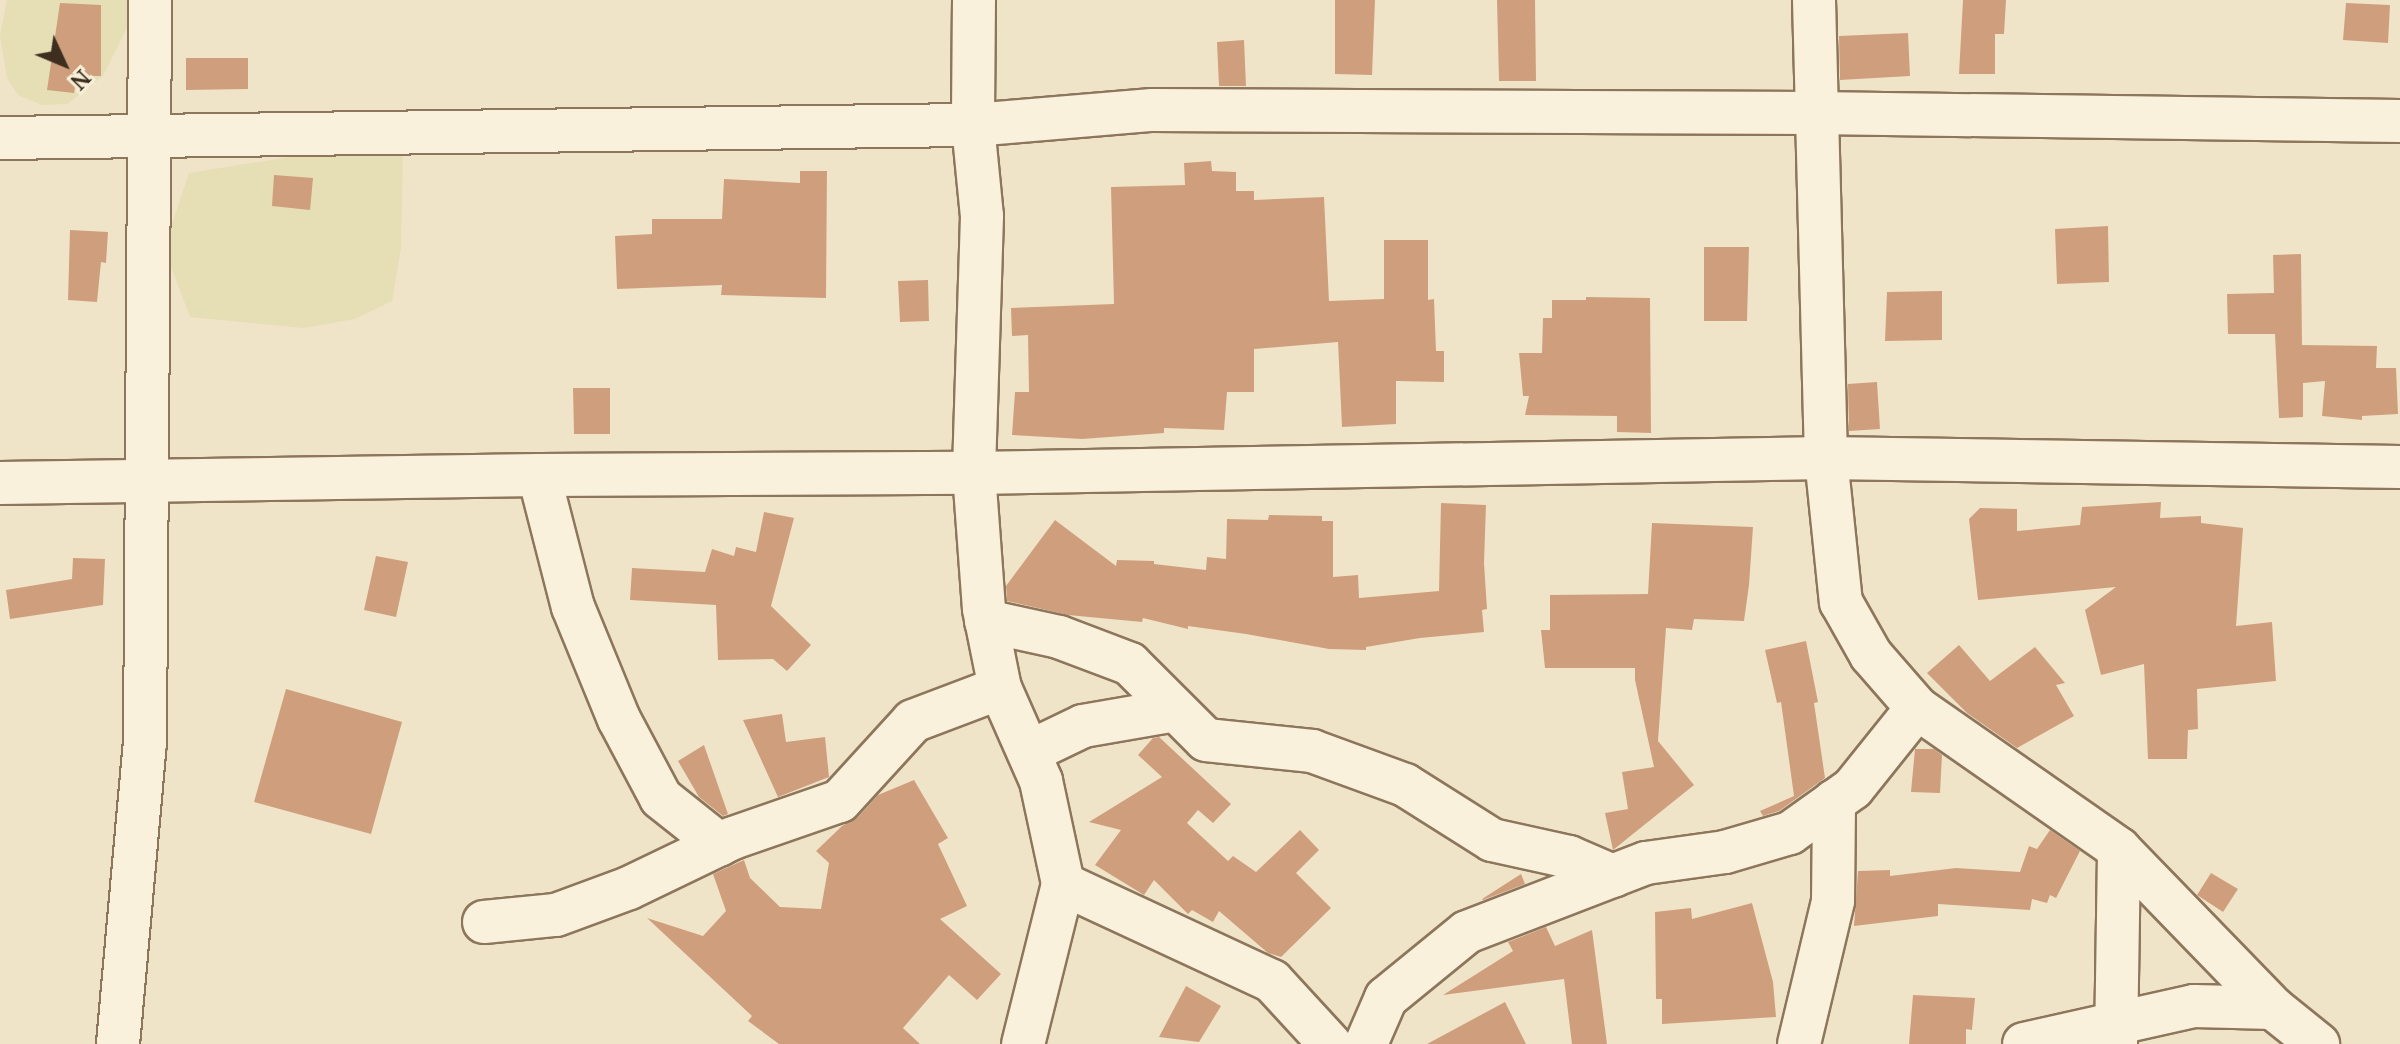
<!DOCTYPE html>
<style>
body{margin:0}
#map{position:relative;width:2400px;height:1044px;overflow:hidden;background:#f0e4c8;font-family:"Noto Serif",serif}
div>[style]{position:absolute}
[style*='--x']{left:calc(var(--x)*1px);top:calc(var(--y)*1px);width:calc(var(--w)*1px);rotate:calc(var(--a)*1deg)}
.farmland>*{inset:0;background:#e6deb5}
.building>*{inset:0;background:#cf9f7d}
.roads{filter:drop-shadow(2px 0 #8d765c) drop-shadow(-2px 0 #8d765c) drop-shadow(0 2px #8d765c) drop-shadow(0 -2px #8d765c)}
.minor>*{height:42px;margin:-21px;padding:0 21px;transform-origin:21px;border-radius:21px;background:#faf1dc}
span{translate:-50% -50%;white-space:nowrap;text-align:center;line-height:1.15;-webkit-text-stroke:8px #f7eed8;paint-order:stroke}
.north{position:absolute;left:24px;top:24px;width:80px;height:80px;-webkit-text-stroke:6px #f7eed8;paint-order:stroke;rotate:134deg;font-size:22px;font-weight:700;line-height:32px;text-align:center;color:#3d2e20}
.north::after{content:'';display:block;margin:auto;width:28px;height:36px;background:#3d2e20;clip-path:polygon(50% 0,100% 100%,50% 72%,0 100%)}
</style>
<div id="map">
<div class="farmland">
<div style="clip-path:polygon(7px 0,130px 0,132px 18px,103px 76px,67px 104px,42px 105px,18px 95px,7px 78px,0 35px)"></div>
<div style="clip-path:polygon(403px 153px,401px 248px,392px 301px,355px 319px,303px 328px,190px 317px,164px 248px,189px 173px,296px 156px)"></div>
</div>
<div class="building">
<div style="clip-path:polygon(1335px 0,1375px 0,1372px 75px,1335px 74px)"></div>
<div style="clip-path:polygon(1497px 0,1535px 0,1536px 81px,1499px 81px)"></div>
<div style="clip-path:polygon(1963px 0,2006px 0,2004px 34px,1995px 34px,1995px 74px,1959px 74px)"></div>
<div style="clip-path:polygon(60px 3px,101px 5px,101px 76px,77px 76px,74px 93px,47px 90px)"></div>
<div style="clip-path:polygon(2346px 3px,2390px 5px,2388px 43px,2343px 40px)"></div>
<div style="clip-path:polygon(1908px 33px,1910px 76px,1840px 80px,1839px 36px)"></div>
<div style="clip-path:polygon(1244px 40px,1246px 86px,1219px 86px,1217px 42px)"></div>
<div style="clip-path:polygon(186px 58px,248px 58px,248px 89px,186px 90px)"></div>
<div style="clip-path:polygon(1211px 161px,1212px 171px,1236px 172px,1236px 191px,1254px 191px,1254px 200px,1324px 197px,1329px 301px,1384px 299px,1384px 240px,1428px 240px,1428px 300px,1434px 299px,1436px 351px,1444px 351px,1444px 382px,1396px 381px,1396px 424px,1342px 427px,1338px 342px,1254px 349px,1254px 392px,1227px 392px,1224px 430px,1164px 428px,1164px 433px,1082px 439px,1012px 435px,1015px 392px,1029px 392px,1028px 335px,1012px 336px,1011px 308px,1114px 304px,1111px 187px,1185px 185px,1184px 163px)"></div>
<div style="clip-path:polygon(800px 171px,827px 171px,826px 298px,721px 295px,722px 285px,617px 289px,615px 236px,652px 234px,652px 219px,722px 219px,724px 179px,800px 183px)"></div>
<div style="clip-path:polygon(274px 175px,313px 178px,310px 210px,272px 206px)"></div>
<div style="clip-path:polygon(2108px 226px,2109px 282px,2057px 284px,2055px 229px)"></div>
<div style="clip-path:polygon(70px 230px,108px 232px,106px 263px,101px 262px,97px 302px,68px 300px)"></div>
<div style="clip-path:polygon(1704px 247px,1749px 247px,1747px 321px,1704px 321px)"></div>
<div style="clip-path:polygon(2301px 254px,2302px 345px,2377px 346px,2376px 368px,2396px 368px,2398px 414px,2362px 416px,2362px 420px,2322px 416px,2325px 381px,2303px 383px,2303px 417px,2279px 418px,2275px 334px,2228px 334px,2227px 294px,2274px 293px,2273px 255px)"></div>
<div style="clip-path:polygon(928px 280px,929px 321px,900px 322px,898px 281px)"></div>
<div style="clip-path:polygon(1942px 291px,1942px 340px,1885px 341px,1887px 292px)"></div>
<div style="clip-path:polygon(1586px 297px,1650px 298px,1651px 433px,1617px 432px,1617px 416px,1525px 415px,1529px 396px,1523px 396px,1519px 353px,1542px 353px,1543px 318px,1552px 318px,1552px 300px,1586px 300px)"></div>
<div style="clip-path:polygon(1877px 382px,1880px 429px,1849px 431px,1848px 384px)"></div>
<div style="clip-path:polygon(573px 388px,610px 388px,610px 434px,574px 434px)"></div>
<div style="clip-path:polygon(2161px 502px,2160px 518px,2201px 516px,2201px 523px,2243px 528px,2236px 626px,2272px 622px,2276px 681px,2197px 689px,2198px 729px,2188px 730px,2187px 759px,2148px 759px,2144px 664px,2101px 675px,2085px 610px,2116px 587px,1978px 600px,1969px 519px,1980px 508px,2017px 509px,2017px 531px,2080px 525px,2082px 507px)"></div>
<div style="clip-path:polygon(1441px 503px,1486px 505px,1484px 563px,1487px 609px,1482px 610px,1484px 632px,1420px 638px,1366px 647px,1366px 650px,1329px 649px,1246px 634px,1188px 626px,1188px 629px,1143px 618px,1142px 622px,1068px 615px,1007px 601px,1006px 586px,1055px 520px,1116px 566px,1117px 560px,1154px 561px,1154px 564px,1206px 570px,1207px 557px,1226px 559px,1227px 519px,1268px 520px,1269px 515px,1322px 516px,1322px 521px,1333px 521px,1333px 577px,1358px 575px,1359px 598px,1439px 591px)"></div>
<div style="clip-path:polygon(764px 512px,794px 518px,771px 606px,811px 645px,787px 671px,773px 659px,718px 660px,716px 605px,630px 600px,632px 568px,705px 572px,712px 549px,734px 556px,736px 547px,756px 552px)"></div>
<div style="clip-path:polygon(1652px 523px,1753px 527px,1749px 585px,1744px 621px,1694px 619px,1692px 630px,1666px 628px,1658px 741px,1694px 785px,1613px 850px,1605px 813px,1628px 809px,1622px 772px,1654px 767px,1635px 680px,1635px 668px,1545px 668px,1541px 630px,1550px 630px,1550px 595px,1648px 594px)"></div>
<div style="clip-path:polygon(376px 556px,408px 562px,396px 617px,364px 610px)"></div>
<div style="clip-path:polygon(73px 558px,105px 559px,103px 605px,10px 619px,6px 590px,72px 579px)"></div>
<div style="clip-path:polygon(1806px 641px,1818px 702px,1814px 703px,1825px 778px,1779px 811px,1763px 816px,1760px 811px,1794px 796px,1781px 702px,1777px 703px,1765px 650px)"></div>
<div style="clip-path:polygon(1959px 645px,1990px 681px,2035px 647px,2065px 683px,2056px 685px,2074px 716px,2017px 748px,1967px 713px,1927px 673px)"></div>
<div style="clip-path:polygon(286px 689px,402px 722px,371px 834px,254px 802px)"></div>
<div style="clip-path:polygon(782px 714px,786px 742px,825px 737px,829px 777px,778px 797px,743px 720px)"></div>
<div style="clip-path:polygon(1159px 737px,1231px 804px,1213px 823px,1198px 810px,1187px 823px,1228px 861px,1233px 856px,1256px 872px,1300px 830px,1319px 850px,1296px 873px,1331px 908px,1281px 957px,1268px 953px,1219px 911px,1213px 922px,1192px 910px,1188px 914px,1154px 880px,1144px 895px,1095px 865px,1121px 830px,1089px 822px,1162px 777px,1138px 755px,1153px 738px)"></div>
<div style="clip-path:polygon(704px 745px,728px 814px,723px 816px,699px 797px,678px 761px)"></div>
<div style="clip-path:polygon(1915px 749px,1934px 749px,1942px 755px,1940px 793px,1911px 792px)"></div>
<div style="clip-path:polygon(914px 780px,948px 838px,938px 844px,967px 906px,940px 919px,1001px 974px,977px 1000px,949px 975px,903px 1028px,920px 1044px,779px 1044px,748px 1021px,752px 1016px,647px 918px,703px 936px,726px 911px,713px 874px,744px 860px,750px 878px,780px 907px,821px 909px,829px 863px,816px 851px,842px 826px,858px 817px,878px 795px)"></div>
<div style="clip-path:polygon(2050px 830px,2080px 851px,2056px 898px,2050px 895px,2047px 903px,2032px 899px,2030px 910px,1938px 904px,1938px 916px,1854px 926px,1858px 871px,1890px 870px,1890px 876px,1956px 868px,2020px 872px,2029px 846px,2037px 849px)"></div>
<div style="clip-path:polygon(2211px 873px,2238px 889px,2223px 912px,2197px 895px)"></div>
<div style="clip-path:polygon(1521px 874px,1525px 884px,1483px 900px,1482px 899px)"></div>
<div style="clip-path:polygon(1752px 903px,1773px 982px,1776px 1017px,1662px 1024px,1662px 999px,1656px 999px,1655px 912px,1691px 908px,1692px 919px)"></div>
<div style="clip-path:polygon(1546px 927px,1555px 946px,1592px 930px,1607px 1044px,1572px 1044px,1564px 979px,1443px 995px,1513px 951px,1508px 942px)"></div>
<div style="clip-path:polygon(1186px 986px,1221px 1006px,1199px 1042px,1159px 1037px)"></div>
<div style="clip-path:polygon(1913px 995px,1975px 998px,1972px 1030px,1966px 1029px,1966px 1044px,1909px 1044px)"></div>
<div style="clip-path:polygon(1505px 1002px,1526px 1044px,1427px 1044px)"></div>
</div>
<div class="roads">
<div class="minor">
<div style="--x:974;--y:0;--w:125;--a:90.5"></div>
<div style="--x:973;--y:125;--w:91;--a:84.4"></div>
<div style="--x:982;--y:216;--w:257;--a:91.8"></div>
<div style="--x:974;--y:473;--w:136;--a:85.8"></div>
<div style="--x:984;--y:609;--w:81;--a:78.6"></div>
<div style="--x:1000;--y:688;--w:102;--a:66.2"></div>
<div style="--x:1041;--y:781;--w:105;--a:77.9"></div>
<div style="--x:1063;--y:884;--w:165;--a:104"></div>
<div style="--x:1814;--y:0;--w:458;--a:88.5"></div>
<div style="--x:1826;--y:458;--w:145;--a:84.1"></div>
<div style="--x:1841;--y:602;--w:61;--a:60.5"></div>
<div style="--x:1871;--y:655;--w:70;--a:49"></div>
<div style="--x:1917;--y:708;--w:246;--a:34.9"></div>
<div style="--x:2119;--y:849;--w:221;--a:45.9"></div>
<div style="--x:2273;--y:1008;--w:58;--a:38.7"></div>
<div style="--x:0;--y:138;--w:973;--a:-0.77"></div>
<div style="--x:973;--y:125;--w:180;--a:-4.8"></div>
<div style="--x:1152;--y:110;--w:663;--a:0.26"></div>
<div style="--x:1815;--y:113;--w:585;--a:0.78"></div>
<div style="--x:539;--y:475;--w:136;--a:75.6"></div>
<div style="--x:573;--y:607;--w:121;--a:67.7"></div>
<div style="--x:619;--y:719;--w:89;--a:62"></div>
<div style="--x:661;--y:798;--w:75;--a:38.5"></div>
<div style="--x:0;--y:483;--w:539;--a:-0.85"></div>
<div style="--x:539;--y:475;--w:435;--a:-0.3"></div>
<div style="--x:974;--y:473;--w:852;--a:-1.01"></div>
<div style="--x:1826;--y:458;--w:574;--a:0.9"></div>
<div style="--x:986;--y:621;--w:75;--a:12.4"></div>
<div style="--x:1059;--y:637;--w:76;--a:20.8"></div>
<div style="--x:1130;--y:664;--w:107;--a:45"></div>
<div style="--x:1206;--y:740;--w:107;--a:5.9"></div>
<div style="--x:1312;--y:751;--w:99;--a:20.1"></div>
<div style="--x:1405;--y:785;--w:103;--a:32.3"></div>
<div style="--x:1492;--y:840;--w:79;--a:12.4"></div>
<div style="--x:1569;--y:857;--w:48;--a:23.4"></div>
<div style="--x:1029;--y:752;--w:60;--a:-25.7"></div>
<div style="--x:1083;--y:726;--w:94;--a:-9.8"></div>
<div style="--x:1063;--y:884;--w:230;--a:24.9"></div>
<div style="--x:1272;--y:981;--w:86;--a:47.4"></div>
<div style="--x:484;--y:922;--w:72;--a:-5.6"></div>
<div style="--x:556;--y:915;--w:78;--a:-20.3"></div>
<div style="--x:629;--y:888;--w:115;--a:-25.7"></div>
<div style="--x:733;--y:838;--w:113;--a:-19.1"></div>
<div style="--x:840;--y:801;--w:108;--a:-47.6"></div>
<div style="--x:913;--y:721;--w:93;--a:-20.8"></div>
<div style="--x:118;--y:1044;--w:302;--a:-84.9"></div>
<div style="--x:145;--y:743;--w:743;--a:-89.61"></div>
<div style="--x:1366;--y:1044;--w:50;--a:-66.5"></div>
<div style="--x:1386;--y:998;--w:104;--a:-39.2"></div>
<div style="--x:1467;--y:932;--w:192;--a:-21.1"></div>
<div style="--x:1646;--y:863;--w:80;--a:-7.9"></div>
<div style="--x:1725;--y:852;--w:68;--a:-16.3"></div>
<div style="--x:1790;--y:833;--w:77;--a:-35.5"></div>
<div style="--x:1853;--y:788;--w:102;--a:-51.3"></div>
<div style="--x:1799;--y:1044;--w:147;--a:-76.6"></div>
<div style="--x:1833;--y:901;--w:100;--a:-89.4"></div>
<div style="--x:2024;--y:1044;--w:174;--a:-12.6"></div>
<div style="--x:2194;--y:1006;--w:79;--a:1.5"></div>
<div style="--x:2116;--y:1044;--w:195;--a:-89.1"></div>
</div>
</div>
<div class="north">N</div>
</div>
